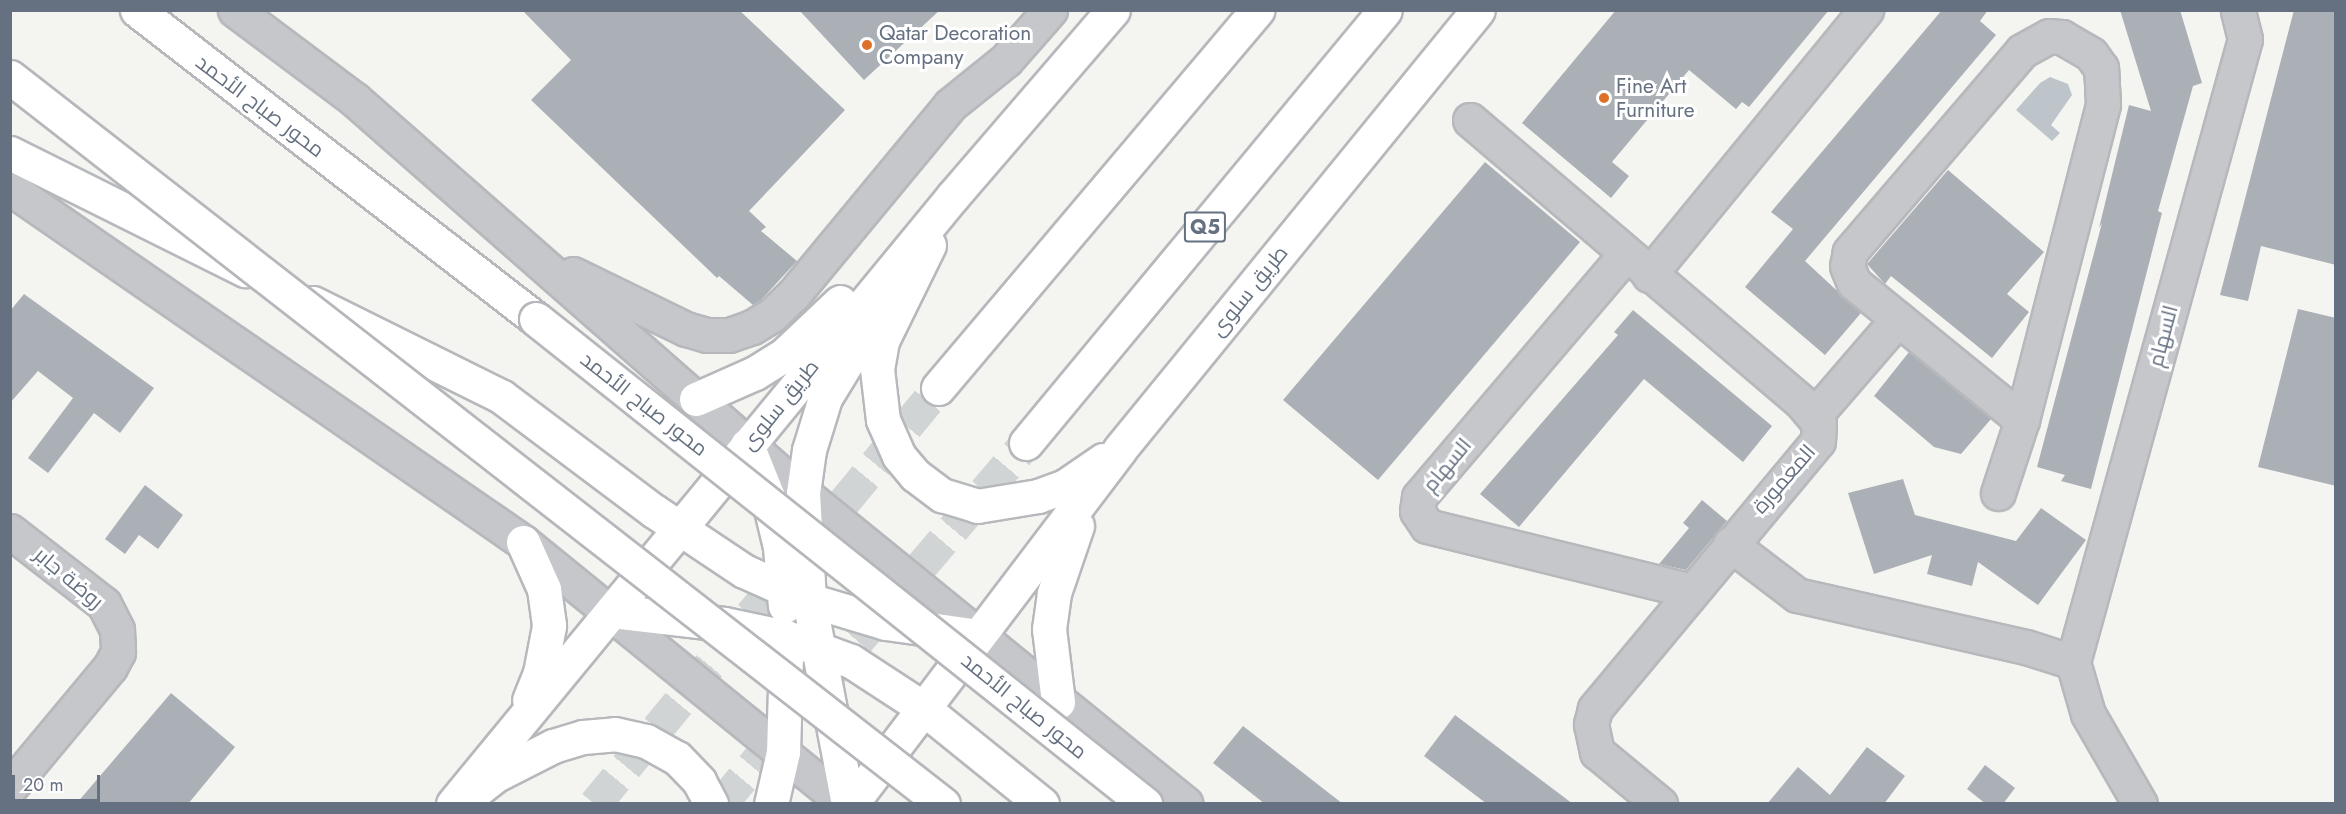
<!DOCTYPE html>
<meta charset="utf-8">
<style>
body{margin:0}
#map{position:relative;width:2346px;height:814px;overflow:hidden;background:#f4f5f1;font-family:Jost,Cairo,sans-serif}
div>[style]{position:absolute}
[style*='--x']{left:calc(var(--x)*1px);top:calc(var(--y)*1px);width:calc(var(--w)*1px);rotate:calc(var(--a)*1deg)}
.water>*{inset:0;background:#bdc5ca}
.building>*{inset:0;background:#abb0b7}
.highway-tunnel>*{height:33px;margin-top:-16.5px;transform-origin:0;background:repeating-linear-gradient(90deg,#d0d4d5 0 33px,transparent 0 49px)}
.roads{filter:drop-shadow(2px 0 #b6b8bc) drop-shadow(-2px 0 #b6b8bc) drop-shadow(0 2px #b6b8bc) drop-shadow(0 -2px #b6b8bc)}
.minor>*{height:33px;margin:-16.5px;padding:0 16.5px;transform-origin:16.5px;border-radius:16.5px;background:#c5c7cb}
.major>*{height:33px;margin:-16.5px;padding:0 16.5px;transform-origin:16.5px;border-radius:16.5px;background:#fff}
.highway>*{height:33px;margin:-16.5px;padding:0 16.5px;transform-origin:16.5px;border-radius:16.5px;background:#fff}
.bridges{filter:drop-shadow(2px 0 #b5b7bb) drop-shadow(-2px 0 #b5b7bb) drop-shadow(0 2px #b5b7bb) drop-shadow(0 -2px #b5b7bb)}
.highway-bridge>*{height:33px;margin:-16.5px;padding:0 16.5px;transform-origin:16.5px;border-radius:16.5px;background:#fff}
.dots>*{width:16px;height:16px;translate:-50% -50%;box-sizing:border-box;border:3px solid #fff;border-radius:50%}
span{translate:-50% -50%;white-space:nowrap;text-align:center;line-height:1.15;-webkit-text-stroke:6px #fff;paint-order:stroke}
.shield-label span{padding:2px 4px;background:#fff;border:2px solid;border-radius:4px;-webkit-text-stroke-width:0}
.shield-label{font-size:20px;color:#657081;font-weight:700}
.poi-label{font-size:21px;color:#657081}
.left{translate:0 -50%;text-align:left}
.street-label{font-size:21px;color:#657081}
.frame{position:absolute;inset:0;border:12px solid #657081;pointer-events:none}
.scale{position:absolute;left:12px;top:775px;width:88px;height:27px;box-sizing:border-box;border:3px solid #657081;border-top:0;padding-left:8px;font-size:18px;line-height:21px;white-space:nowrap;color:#657081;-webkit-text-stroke:4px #fff;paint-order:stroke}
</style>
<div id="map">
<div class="water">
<div style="clip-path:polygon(2050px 77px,2068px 84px,2072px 95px,2051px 125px,2060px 133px,2052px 141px,2016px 110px,2040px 83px)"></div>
</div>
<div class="building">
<div style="clip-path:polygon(522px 10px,739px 10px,845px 110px,749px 211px,766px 227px,761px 231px,797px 261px,761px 300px,753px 305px,719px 276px,717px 278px,531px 100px,571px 60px)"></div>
<div style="clip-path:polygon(799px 10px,940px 10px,864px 80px)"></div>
<div style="clip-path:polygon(1616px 10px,1829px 10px,1749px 107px,1742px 102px,1736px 109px,1689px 70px,1612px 162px,1629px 176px,1611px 198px,1522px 123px)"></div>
<div style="clip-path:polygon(1942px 10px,1988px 10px,1980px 21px,1996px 35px,1805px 261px,1861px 313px,1825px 355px,1745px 287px,1793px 229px,1771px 212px)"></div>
<div style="clip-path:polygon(2120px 10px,2180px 10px,2202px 83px,2193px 86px,2158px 211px,2162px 213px,2091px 489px,2061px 481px,2065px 475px,2037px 467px,2102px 223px,2099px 228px,2129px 105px,2151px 111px)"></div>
<div style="clip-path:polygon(2294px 10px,2336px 10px,2336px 265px,2261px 246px,2248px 301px,2220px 295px)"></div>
<div style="clip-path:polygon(1485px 162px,1580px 242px,1378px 480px,1283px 400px)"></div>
<div style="clip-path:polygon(1948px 170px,2044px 252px,2007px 294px,2029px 312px,1992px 358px,1891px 276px,1885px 284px,1867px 264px)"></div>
<div style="clip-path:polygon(24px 294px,154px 388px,120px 433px,94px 413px,48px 473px,28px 458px,73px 398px,38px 371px,10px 403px,10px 311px)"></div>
<div style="clip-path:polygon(2298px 309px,2336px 318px,2336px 486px,2258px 467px)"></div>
<div style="clip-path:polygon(1633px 310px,1772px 426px,1743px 462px,1644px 379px,1519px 527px,1480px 494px,1618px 335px,1614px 332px)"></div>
<div style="clip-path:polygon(1909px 352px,1991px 419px,1961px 454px,1934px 447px,1874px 396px)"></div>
<div style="clip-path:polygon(1903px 479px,1915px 515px,2016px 541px,2041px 508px,2086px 540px,2038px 605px,1978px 562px,1972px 586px,1927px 574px,1932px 555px,1874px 574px,1848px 493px)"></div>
<div style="clip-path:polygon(145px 485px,183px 515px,158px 549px,139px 535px,125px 554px,105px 539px)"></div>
<div style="clip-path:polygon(1702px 500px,1727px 521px,1686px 570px,1659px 564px,1689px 528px,1683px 523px)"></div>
<div style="clip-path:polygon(171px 693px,235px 747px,188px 804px,76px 804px)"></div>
<div style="clip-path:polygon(1455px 715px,1573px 804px,1487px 804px,1424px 756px)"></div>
<div style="clip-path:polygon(1243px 726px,1343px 804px,1265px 804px,1213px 763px)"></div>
<div style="clip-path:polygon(1867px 747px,1905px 776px,1884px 804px,1767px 804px,1798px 767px,1830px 795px)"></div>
<div style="clip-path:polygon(1985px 765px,2015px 788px,2003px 804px,1986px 804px,1967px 789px)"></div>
</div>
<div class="highway-tunnel">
<div style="--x:826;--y:678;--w:309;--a:-49.6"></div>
<div style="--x:595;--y:804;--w:539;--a:-50.49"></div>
<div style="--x:721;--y:804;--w:107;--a:-50.3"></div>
</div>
<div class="roads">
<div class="minor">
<div style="--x:235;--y:10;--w:149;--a:36.8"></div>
<div style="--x:354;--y:99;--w:597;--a:41.27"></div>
<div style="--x:803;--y:493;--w:493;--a:39.1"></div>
<div style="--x:1470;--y:120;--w:436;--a:40.4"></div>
<div style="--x:1802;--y:403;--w:26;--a:50"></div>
<div style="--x:1819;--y:423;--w:18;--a:93"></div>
<div style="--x:1818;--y:441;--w:349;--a:129.8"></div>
<div style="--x:1595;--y:709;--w:16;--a:105"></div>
<div style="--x:1591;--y:724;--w:29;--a:78"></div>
<div style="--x:1597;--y:752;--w:82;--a:39.5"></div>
<div style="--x:10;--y:188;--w:623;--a:34.61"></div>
<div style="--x:523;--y:542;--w:415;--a:39.1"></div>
<div style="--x:1625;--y:255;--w:318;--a:130.4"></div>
<div style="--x:1419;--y:497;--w:14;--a:98"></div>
<div style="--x:1417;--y:511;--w:18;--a:56"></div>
<div style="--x:1427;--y:526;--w:272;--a:13.8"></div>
<div style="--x:573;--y:274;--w:126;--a:26"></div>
<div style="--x:686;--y:329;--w:22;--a:16"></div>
<div style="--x:707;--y:335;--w:22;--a:0"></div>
<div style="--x:729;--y:335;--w:24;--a:-19"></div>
<div style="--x:752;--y:327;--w:23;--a:-31"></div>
<div style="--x:772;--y:315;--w:29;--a:-44"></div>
<div style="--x:793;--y:295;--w:246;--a:-50.4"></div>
<div style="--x:950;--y:105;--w:72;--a:-38.8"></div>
<div style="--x:1006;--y:60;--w:67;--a:-48.7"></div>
<div style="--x:1649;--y:275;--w:343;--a:-50.7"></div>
<div style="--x:1815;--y:415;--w:127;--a:-49.2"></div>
<div style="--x:1998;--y:493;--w:77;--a:-71.8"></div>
<div style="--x:2022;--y:420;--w:326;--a:-75.6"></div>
<div style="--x:2103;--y:104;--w:36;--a:-93"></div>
<div style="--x:2101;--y:68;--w:17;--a:-126"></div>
<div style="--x:2091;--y:54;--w:34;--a:-150"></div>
<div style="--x:2062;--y:37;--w:13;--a:-176"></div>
<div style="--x:2049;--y:36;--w:31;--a:151"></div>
<div style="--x:2022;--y:51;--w:265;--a:130.6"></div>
<div style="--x:1850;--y:252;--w:14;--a:102"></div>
<div style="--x:1847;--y:266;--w:18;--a:68"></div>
<div style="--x:1854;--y:283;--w:217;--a:39.2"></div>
<div style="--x:10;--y:531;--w:119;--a:37.8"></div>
<div style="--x:104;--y:604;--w:29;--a:63"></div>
<div style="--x:117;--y:630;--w:22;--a:87"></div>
<div style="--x:118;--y:652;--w:17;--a:118"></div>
<div style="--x:110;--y:667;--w:156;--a:129.8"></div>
<div style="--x:1730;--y:544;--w:84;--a:37.3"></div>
<div style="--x:1797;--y:595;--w:235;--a:12.8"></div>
<div style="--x:2026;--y:647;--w:49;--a:17.7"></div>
<div style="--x:2073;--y:662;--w:54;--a:73.9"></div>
<div style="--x:2088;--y:714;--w:104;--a:60"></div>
<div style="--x:2073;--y:662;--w:646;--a:-74.57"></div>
<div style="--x:2245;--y:39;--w:30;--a:-104"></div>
</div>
<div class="major">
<div style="--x:10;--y:153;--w:263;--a:26.5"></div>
<div style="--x:929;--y:245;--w:107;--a:116.1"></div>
<div style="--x:882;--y:341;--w:28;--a:100"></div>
<div style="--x:877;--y:369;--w:51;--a:83.3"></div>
<div style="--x:883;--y:420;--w:39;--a:66"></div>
<div style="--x:899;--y:456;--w:25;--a:50"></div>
<div style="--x:915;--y:475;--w:34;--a:37"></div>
<div style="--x:942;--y:495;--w:37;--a:17"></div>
<div style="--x:977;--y:506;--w:62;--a:-9.3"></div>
<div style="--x:1038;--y:496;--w:29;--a:-20"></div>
<div style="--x:1065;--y:486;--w:46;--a:-34.4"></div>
<div style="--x:313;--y:303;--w:211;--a:26.4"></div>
<div style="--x:502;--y:397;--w:190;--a:36.9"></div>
<div style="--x:654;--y:511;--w:108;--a:33.7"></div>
<div style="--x:744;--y:571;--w:71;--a:24"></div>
<div style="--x:809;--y:600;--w:80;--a:16.6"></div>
<div style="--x:886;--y:623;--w:93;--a:8"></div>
<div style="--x:696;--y:399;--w:64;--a:-23.8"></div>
<div style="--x:755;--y:373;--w:34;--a:-32"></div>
<div style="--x:784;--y:355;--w:77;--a:-43.4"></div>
<div style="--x:747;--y:445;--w:56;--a:68"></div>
<div style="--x:768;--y:497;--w:51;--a:76.5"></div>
<div style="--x:780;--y:547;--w:59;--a:85.2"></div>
<div style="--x:523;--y:542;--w:51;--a:65.9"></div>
<div style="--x:544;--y:589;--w:37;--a:82"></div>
<div style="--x:549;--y:626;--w:48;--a:100.8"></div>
<div style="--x:540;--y:673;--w:29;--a:112"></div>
<div style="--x:612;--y:611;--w:113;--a:6.6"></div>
<div style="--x:724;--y:624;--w:63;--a:11.8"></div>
<div style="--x:786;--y:637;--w:69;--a:20.3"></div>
<div style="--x:851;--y:661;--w:86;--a:33.1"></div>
<div style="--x:923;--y:708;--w:153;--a:38.9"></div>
<div style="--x:1058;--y:702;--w:74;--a:-97"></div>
<div style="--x:1049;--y:629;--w:36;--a:-82"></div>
<div style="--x:1054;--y:593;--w:71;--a:-71.1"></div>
<div style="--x:478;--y:789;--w:23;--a:-38"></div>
<div style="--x:496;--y:775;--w:64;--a:-27"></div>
<div style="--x:553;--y:746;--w:31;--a:-17"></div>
<div style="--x:583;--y:737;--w:32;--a:-5"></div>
<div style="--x:615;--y:734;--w:32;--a:13"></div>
<div style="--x:646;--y:741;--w:35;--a:29"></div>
<div style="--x:677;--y:758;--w:32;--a:46"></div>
<div style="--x:699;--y:781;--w:26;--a:62"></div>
<div style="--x:453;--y:804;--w:787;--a:-50.57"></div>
<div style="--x:953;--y:196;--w:245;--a:-49.3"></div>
<div style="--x:771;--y:804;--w:53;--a:-77"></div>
<div style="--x:783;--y:752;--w:94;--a:-88.2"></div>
<div style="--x:848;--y:804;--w:208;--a:-100.8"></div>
<div style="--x:809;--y:600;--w:107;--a:-93.2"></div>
<div style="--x:803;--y:493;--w:43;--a:-82.1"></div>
<div style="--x:809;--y:450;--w:54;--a:-72.9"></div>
<div style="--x:825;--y:398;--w:90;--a:-58.6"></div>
<div style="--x:851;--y:804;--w:445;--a:-52.8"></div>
<div style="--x:1120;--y:449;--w:566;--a:-50.8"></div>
</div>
<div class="highway">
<div style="--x:137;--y:10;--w:505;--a:37.76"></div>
<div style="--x:938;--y:388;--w:495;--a:-49.8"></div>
<div style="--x:1026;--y:443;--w:562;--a:-50.34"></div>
</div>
</div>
<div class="bridges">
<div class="highway-bridge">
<div style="--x:10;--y:77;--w:1183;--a:37.93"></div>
<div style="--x:536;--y:319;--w:779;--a:38.53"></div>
</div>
</div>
<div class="dots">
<div style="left:867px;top:45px;background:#dd7129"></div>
<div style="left:1604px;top:98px;background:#dd7129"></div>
</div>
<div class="shield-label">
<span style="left:1205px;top:227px">Q5</span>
</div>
<div class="poi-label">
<span class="left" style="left:879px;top:45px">Qatar Decoration<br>Company</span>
<span class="left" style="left:1616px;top:98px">Fine Art<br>Furniture</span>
</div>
<div class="street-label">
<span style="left:260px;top:106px;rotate:37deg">محور صباح الأحمد</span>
<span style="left:1249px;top:291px;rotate:-51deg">طريق سلوى</span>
<span style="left:2163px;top:336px;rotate:-75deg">السهام</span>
<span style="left:644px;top:404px;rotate:38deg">محور صباح الأحمد</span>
<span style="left:780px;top:405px;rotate:-51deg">طريق سلوى</span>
<span style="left:1447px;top:465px;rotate:-50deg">السهام</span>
<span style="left:1784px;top:479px;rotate:-49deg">المعمورة</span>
<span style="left:69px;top:578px;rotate:40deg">روضة جابر</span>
<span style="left:1024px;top:706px;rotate:39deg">محور صباح الأحمد</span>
</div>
<div class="frame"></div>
<div class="scale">20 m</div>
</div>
